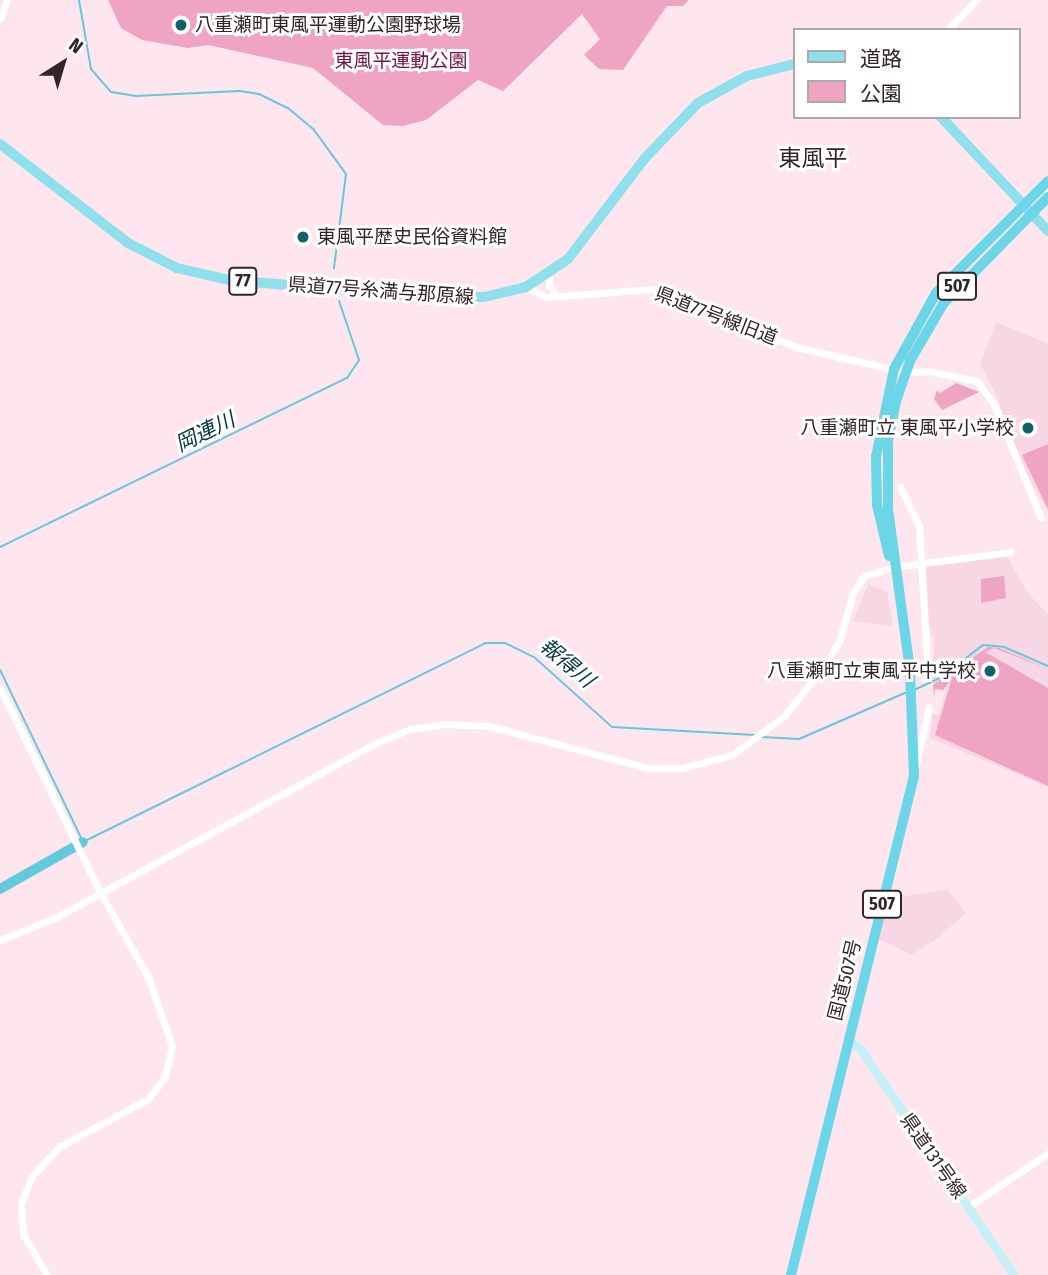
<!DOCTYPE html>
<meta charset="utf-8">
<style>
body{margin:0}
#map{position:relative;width:1048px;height:1275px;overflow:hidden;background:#ffe5ee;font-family:"Fira Sans Condensed","Noto Sans JP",sans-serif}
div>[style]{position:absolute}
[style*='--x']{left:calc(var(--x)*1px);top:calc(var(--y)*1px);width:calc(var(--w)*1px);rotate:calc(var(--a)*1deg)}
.built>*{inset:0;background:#f7d7e3}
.green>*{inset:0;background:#eea4c2}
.stream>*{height:2px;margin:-1px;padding:0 1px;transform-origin:1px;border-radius:1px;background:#63c9dc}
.river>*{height:10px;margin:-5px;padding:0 5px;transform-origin:5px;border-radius:5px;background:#63c9dc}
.tertiary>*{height:7px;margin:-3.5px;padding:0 3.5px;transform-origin:3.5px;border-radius:3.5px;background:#fff}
.secondary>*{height:9px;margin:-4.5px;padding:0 4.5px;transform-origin:4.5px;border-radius:4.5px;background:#c7eff6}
.primary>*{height:10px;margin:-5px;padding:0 5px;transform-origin:5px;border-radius:5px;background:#8fe0ed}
.trunk>*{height:10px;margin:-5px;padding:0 5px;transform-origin:5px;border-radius:5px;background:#6ad6e7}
.dots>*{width:19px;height:19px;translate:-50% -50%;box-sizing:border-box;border:4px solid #fff;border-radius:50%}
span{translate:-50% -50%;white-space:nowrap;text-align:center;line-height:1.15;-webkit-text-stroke:6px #fff;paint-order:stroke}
.shield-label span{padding:2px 5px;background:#fff;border:2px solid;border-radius:5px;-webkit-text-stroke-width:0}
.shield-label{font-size:18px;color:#312529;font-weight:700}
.poi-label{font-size:19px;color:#312529}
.left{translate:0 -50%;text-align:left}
.right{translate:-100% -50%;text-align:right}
.park-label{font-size:19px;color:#6e1644}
.street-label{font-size:19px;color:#312529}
.water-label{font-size:21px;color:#02353d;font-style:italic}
.quarter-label{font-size:23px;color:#312529}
.legend{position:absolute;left:793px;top:28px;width:228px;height:91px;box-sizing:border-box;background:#fff;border:2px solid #ada8a9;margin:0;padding:9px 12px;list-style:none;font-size:21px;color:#312529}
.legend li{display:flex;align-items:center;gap:14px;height:35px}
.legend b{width:35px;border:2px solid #ada8a9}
.north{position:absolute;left:28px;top:28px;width:70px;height:70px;-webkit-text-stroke:5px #fff;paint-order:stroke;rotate:37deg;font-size:19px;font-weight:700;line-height:28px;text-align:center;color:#312529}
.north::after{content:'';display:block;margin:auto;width:24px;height:32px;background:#312529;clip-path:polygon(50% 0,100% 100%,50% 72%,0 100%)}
</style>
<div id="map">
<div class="built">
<div style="clip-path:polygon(996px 322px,1048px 344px,1048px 511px,1021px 464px,995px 392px,980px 364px)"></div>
<div style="clip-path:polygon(1007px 557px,1028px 593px,1048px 614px,1048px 787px,930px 738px,933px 714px,939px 715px,945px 691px,935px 688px,933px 679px,934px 640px,929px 625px,926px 566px)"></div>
<div style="clip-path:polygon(868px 584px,887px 592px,893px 626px,853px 621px)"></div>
<div style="clip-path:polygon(947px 889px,966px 913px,939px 937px,912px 955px,879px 939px,889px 899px)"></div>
</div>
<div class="green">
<div style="clip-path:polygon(108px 0,689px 0,683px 6px,667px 6px,623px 70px,599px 69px,584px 55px,600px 39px,582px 14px,503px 91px,478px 80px,426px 120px,403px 126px,383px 125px,313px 68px,208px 45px,188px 48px,142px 40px,121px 28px)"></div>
<div style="clip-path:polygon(956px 383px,979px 392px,942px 410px,934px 399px,937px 390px,940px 393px)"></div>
<div style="clip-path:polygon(1048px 444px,1048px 509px,1022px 455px)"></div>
<div style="clip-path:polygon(1004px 576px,1006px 598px,981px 603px,981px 579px)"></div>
<div style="clip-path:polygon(988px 647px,999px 648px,1048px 669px,994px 648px,985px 652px,1048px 688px,1048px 786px,935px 735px,952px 678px,943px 690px,935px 689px,934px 697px,933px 685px)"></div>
</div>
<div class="stream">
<div style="--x:79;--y:0;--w:70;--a:80.1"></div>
<div style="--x:91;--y:69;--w:30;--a:49"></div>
<div style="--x:111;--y:92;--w:24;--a:9"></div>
<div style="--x:135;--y:96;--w:105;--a:-2.7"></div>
<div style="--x:240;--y:91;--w:19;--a:9"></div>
<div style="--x:259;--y:94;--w:32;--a:26"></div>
<div style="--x:288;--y:108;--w:34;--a:40"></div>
<div style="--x:314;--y:130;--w:54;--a:54"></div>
<div style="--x:346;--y:174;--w:95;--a:97.3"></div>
<div style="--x:0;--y:547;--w:386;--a:-26"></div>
<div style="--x:347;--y:378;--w:22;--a:-56"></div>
<div style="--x:359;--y:360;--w:62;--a:-108.7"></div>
<div style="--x:0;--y:670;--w:191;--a:64.2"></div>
<div style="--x:83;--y:842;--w:449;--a:-26.3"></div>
<div style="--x:485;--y:643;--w:20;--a:0"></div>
<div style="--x:505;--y:643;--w:32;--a:26"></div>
<div style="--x:534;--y:657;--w:105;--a:41.9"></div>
<div style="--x:612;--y:727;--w:143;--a:3.2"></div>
<div style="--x:914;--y:690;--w:29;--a:-25"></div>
<div style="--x:940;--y:678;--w:54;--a:-37.5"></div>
<div style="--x:983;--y:645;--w:21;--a:5"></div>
<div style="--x:1004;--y:647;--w:48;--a:23.4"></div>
<div style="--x:760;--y:737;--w:39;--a:3"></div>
<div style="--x:799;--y:739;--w:116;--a:-23.5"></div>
</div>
<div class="river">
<div style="--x:0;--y:889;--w:95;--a:-29.5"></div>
</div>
<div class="tertiary">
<div style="--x:0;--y:19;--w:20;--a:-70"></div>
<div style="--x:947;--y:30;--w:42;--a:-45"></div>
<div style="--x:549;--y:274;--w:12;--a:90"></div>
<div style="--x:549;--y:286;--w:13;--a:51"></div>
<div style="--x:526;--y:287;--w:22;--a:27"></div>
<div style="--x:546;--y:297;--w:108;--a:-4.2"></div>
<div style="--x:654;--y:289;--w:153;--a:22.2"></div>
<div style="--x:796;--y:347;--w:112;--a:12.9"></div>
<div style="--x:905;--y:372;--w:23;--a:-2"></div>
<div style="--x:928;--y:371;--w:50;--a:11.5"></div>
<div style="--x:977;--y:381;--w:29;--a:54"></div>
<div style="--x:994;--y:404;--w:123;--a:67.6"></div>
<div style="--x:900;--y:487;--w:43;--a:64"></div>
<div style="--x:919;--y:526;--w:136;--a:86.6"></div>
<div style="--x:0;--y:688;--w:229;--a:63.9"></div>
<div style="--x:101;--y:894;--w:98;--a:60.5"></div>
<div style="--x:149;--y:979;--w:71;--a:71.1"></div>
<div style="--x:172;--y:1046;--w:32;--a:103"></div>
<div style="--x:165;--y:1077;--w:28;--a:128"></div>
<div style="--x:148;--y:1099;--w:101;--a:151.7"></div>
<div style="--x:59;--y:1147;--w:40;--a:133"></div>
<div style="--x:32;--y:1176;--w:29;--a:112"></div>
<div style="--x:21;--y:1203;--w:31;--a:86"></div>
<div style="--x:23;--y:1234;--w:48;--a:59.7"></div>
<div style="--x:916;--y:765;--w:59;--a:-77.4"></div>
<div style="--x:0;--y:940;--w:59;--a:-21.8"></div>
<div style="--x:55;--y:918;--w:368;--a:-28.6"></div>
<div style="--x:378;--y:742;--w:35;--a:-22"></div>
<div style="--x:410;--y:729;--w:35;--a:-8"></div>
<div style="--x:445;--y:724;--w:44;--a:2.6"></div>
<div style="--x:489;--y:726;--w:164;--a:14.8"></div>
<div style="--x:648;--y:768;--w:34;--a:0"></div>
<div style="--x:682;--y:768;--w:52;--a:-14.6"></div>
<div style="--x:732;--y:755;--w:65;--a:-36.9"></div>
<div style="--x:784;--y:716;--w:60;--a:-51"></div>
<div style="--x:822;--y:669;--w:32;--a:-58"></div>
<div style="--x:839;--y:642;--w:51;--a:-74.1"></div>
<div style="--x:853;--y:593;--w:20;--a:-57"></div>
<div style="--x:864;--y:576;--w:30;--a:-17"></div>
<div style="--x:893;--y:567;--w:118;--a:-7.3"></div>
<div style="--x:968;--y:1207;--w:97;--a:-34"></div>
</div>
<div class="secondary">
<div style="--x:848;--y:1039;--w:17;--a:40"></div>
<div style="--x:861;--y:1050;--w:272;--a:55.8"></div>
</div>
<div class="primary">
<div style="--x:941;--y:117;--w:156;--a:46.8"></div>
<div style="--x:0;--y:144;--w:162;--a:37.7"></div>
<div style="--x:128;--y:243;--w:55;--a:27"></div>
<div style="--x:177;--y:268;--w:53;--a:13"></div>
<div style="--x:229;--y:280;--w:200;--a:4.9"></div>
<div style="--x:428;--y:297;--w:56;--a:0"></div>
<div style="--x:484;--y:297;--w:43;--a:-13.4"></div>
<div style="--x:526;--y:287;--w:50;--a:-33.7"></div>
<div style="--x:568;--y:259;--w:127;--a:-52.7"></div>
<div style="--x:645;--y:158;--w:76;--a:-46.1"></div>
<div style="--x:698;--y:103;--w:56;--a:-28.9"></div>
<div style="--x:747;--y:76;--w:49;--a:-14.3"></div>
</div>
<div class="trunk">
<div style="--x:889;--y:556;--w:52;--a:-103.2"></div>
<div style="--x:877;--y:505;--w:48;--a:-91.2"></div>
<div style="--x:876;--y:457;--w:90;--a:-78.4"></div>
<div style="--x:894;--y:369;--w:87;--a:-61.1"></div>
<div style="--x:936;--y:293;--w:158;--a:-45"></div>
<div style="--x:791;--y:1275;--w:514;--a:-76.15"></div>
<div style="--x:914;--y:776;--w:106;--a:-92.2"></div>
<div style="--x:910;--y:670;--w:162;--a:-97.8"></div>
<div style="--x:888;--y:510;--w:69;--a:-90"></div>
<div style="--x:888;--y:441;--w:41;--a:-78.7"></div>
<div style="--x:896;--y:401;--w:42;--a:-70.7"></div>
<div style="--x:910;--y:361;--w:66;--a:-59.9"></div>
<div style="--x:943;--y:304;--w:150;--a:-45.5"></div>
</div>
<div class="dots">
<div style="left:181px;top:25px;background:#13606c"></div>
<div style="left:303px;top:237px;background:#13606c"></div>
<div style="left:1028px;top:428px;background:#13606c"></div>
<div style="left:990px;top:671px;background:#13606c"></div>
</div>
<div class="shield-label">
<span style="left:243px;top:281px">77</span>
<span style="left:957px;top:286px">507</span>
<span style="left:882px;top:904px">507</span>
</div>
<div class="poi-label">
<span class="left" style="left:195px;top:25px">八重瀬町東風平運動公園野球場</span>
<span class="left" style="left:317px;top:237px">東風平歴史民俗資料館</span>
<span class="right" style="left:1014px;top:428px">八重瀬町立 東風平小学校</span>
<span class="right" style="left:976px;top:671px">八重瀬町立東風平中学校</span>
</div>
<div class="park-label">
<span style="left:401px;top:61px">東風平運動公園</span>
</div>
<div class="street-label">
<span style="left:381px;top:291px;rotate:4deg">県道77号糸満与那原線</span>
<span style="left:716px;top:316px;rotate:21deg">県道77号線旧道</span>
<span style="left:845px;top:980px;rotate:-76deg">国道507号</span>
<span style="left:933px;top:1156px;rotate:55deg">県道131号線</span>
</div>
<div class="water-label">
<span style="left:205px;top:432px;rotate:-26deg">岡連川</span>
<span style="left:567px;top:663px;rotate:40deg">報得川</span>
</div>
<div class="quarter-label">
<span style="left:813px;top:158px">東風平</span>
</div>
<ul class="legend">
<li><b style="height:9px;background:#8fe0ed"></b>道路</li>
<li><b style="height:19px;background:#eea4c2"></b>公園</li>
</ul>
<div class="north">N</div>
</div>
